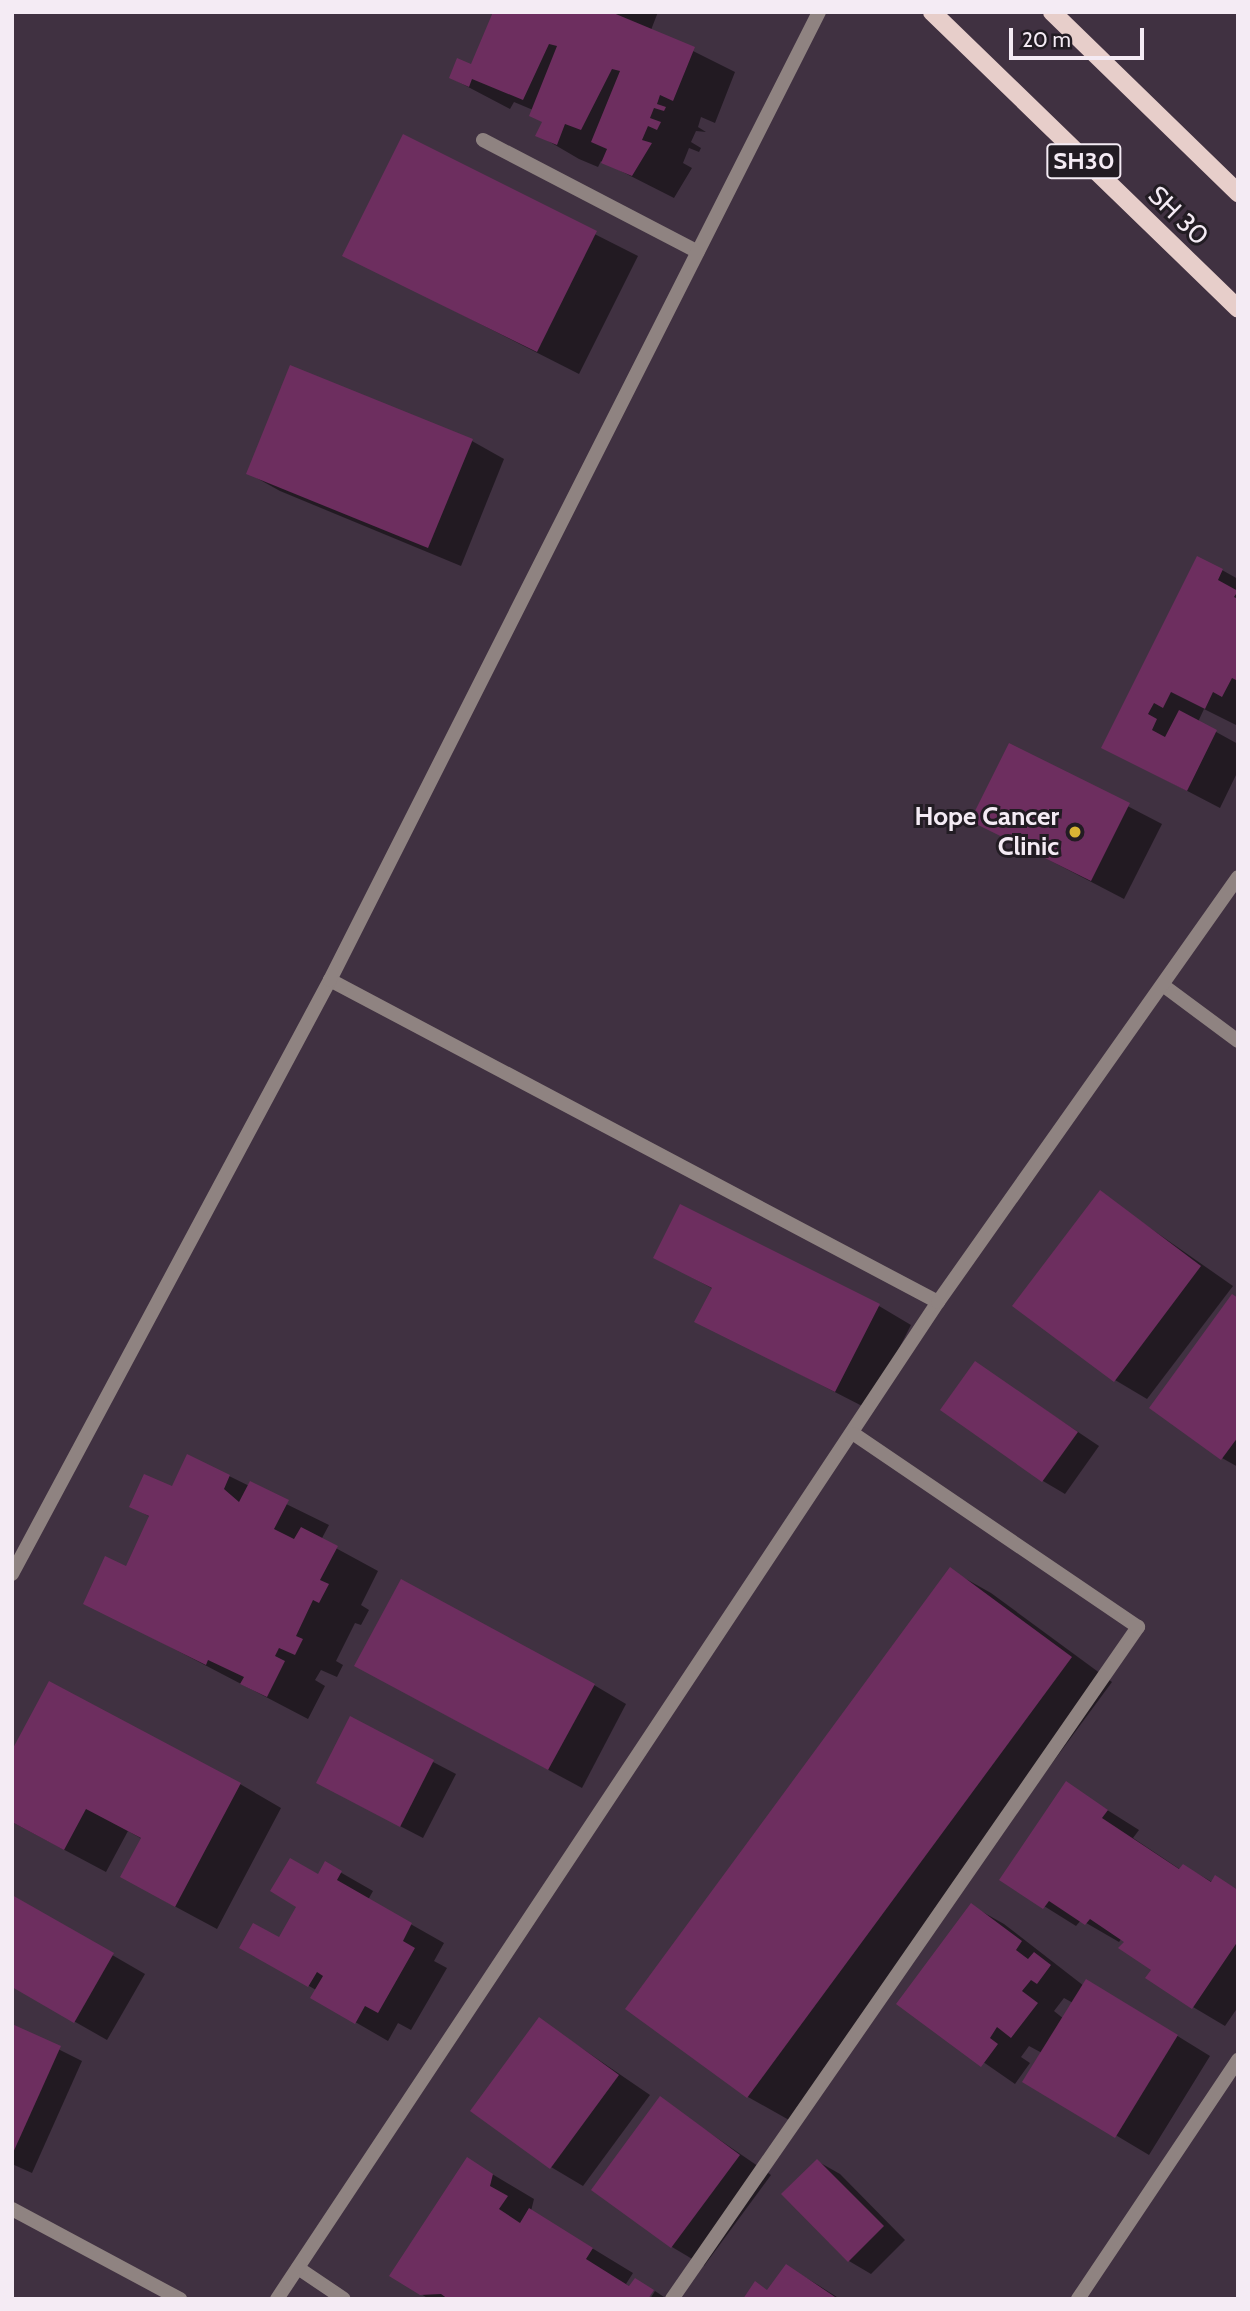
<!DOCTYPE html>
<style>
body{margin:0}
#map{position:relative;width:1250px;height:2311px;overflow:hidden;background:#403141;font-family:Cabin,sans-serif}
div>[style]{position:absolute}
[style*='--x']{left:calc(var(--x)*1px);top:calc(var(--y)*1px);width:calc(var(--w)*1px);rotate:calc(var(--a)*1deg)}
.shadow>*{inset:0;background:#0007}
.building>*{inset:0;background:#6d2e5f}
.minor>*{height:14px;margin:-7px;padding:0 7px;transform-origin:7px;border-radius:7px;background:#8f8381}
.primary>*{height:18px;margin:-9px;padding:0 9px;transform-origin:9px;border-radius:9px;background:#e7ceca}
.dots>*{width:19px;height:19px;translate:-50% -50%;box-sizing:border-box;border:4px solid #221c23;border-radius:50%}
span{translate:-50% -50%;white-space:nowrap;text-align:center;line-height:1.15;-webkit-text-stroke:6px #221c23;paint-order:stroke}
.shield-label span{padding:2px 5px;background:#221c23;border:2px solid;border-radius:5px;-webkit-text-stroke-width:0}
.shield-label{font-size:24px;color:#f4ebf4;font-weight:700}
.street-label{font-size:26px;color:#f4ebf4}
.poi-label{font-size:26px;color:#f4ebf4;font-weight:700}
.right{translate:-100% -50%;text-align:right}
.frame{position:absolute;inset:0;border:14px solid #f4ebf4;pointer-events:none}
.scale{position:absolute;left:1009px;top:28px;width:135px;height:32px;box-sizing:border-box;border:4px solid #f4ebf4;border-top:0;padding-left:9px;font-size:21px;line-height:24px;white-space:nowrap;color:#f4ebf4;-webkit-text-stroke:5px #221c23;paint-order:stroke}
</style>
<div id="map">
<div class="shadow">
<div style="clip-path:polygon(495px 12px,658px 12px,651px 30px,735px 72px,715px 123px,701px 117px,698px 127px,706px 132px,696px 131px,691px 142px,701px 148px,699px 152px,689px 148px,683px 163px,692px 168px,674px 198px,601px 161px,598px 167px,579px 159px,538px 135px,543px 123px,533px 110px,514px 102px,510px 109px,451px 78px,472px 66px)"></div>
<div style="clip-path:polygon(403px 137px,638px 256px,579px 374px,344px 255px)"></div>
<div style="clip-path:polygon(472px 441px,504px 459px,461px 566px,280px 491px,248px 473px)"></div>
<div style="clip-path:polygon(1222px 570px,1238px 579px,1238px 726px,1204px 709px,1198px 722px,1238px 744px,1238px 771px,1220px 808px,1103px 747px)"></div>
<div style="clip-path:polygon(1010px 745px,1162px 824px,1124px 899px,972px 820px)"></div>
<div style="clip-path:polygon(1100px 1193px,1233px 1286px,1147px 1399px,1115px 1380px)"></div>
<div style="clip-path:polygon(656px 1257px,879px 1306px,911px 1325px,868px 1409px,696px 1321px,713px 1289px)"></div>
<div style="clip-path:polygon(1238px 1299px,1238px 1467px,1222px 1458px)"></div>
<div style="clip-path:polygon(975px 1363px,1099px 1446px,1065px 1494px,1043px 1481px)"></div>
<div style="clip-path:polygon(229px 1476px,329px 1525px,321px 1540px,378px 1571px,361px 1605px,369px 1610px,361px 1625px,355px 1623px,336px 1661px,343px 1665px,337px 1677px,321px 1670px,315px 1680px,325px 1686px,308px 1719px,86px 1603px,127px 1568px,150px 1517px,131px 1506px,173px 1489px)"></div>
<div style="clip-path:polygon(950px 1570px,991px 1593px,1112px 1682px,789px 2120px,748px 2097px,628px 2008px)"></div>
<div style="clip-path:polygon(389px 1684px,594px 1685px,626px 1704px,582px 1788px)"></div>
<div style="clip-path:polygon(351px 1719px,456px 1774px,423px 1838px,340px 1795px)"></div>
<div style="clip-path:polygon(12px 1754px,240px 1784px,281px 1808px,217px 1929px,163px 1900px,142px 1839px,128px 1831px,106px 1872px,12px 1822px)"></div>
<div style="clip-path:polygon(1066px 1784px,1139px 1830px,1133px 1838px,1181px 1870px,1184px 1866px,1212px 1882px,1216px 1877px,1238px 1890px,1238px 2007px,1225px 2026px,1193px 2007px,1122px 1938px,1119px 1942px,1081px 1920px,1076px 1926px,1001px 1879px)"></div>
<div style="clip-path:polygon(326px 1864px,373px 1891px,368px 1900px,444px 1943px,434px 1961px,447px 1968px,411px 2030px,398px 2023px,388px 2041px,312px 1997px,316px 1990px,241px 1947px,279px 1939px)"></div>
<div style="clip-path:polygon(12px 1897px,145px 1974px,107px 2040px,12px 1986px)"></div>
<div style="clip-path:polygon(evenodd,972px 1906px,1004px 1924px,1084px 1986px,1119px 2000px,1210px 2056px,1149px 2155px,1025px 2081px,1042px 2053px,1029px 2046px,1021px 2057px,1030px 2063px,1015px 2084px,898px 2003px,972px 1906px,1064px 1998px,1073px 2003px,1064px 2019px,1054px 2011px,1064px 1998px)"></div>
<div style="clip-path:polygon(539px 2019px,650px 2095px,583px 2186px,551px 2167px)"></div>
<div style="clip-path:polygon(12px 2026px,82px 2061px,32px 2173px,12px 2164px)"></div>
<div style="clip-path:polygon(660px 2099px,771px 2175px,704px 2266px,672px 2247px)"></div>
<div style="clip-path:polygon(467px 2159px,534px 2199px,531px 2211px,633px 2273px,626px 2284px,646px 2299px,429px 2299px,392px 2276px)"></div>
<div style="clip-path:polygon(817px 2161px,840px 2174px,905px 2240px,871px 2274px,849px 2261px)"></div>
<div style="clip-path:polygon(786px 2266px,818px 2285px,840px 2299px,745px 2299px,769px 2291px)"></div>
<div style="clip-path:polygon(655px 2291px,667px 2299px,650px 2299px)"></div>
</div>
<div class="building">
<div style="clip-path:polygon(493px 12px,611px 12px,695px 47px,673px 101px,660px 95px,657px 104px,666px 107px,664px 111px,654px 108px,650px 118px,661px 122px,657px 130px,648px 126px,642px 140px,652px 143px,632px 176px,601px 163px,607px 149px,591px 142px,620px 71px,612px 69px,581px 130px,565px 124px,557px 145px,535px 136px,542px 122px,529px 116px,557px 46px,549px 44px,523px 100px,472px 79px,469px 87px,449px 78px,457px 58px,471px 64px)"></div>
<div style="clip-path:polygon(403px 134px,597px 231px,537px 352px,342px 256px)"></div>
<div style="clip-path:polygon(290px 365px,473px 439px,428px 548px,246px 474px)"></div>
<div style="clip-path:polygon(1197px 556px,1223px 569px,1218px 580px,1238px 591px,1234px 597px,1238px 599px,1238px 681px,1232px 678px,1222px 697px,1213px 692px,1205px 709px,1171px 692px,1163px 708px,1154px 703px,1148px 714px,1157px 719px,1152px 730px,1165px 737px,1179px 710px,1217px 730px,1187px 791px,1101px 748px)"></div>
<div style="clip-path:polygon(1009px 743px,1130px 803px,1091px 881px,970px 821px)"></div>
<div style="clip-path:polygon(1100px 1190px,1201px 1266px,1114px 1382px,1012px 1306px)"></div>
<div style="clip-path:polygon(680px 1204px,880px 1304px,835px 1392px,694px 1322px,712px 1288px,653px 1258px)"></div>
<div style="clip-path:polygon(1232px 1294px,1238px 1298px,1238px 1437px,1221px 1460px,1149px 1408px)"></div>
<div style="clip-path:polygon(975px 1361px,1078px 1432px,1042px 1482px,940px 1410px)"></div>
<div style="clip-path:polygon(187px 1454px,230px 1475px,224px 1489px,239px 1502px,250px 1481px,289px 1500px,274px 1529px,294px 1539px,301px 1527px,338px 1546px,320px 1580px,329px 1584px,319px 1603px,313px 1600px,296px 1636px,303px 1639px,295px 1655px,279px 1648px,275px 1656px,285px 1661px,267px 1697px,240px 1684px,244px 1677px,208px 1660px,206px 1665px,83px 1604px,105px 1556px,126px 1566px,149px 1516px,129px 1507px,144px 1474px,172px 1486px)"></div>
<div style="clip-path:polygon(950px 1567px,1072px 1657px,747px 2098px,625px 2009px)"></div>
<div style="clip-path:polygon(401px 1579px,595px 1684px,548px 1770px,354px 1666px)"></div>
<div style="clip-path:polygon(49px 1681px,241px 1783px,175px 1907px,120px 1877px,141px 1838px,86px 1809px,64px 1850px,12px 1822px,12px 1750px)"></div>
<div style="clip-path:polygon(350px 1716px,434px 1760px,400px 1827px,316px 1783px)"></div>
<div style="clip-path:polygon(1066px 1781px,1108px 1810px,1102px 1818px,1179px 1869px,1183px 1864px,1211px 1882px,1215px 1875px,1238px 1890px,1238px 1941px,1192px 2009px,1145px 1978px,1151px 1970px,1118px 1948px,1124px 1942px,1090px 1919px,1085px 1925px,1049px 1901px,1043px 1909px,999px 1880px)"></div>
<div style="clip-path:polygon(290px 1858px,318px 1874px,325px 1861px,342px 1871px,337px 1880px,412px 1923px,403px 1941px,415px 1948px,378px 2013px,365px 2006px,355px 2024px,310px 1998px,323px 1976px,317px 1972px,308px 1987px,239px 1948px,253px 1923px,279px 1937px,296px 1907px,270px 1891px)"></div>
<div style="clip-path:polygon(12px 1895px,114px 1953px,74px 2023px,12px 1987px)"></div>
<div style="clip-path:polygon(971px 1903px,1022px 1941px,1016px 1950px,1028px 1959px,1034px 1952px,1051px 1965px,1037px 1984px,1031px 1980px,1022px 1991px,1038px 2003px,1011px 2038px,997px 2027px,990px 2038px,998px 2044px,981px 2067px,896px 2004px)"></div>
<div style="clip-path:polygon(1086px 1979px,1178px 2035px,1115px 2138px,1022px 2082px)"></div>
<div style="clip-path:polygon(539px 2017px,619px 2075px,550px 2169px,470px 2111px)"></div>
<div style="clip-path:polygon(12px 2024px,61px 2046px,12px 2155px)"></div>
<div style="clip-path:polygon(660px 2096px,740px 2155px,671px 2248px,591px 2190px)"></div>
<div style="clip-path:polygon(467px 2157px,493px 2174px,490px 2186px,508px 2196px,499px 2209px,520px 2223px,529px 2208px,593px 2248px,586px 2259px,629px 2286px,635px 2278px,654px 2290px,648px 2299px,448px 2299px,441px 2294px,420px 2295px,389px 2276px)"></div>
<div style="clip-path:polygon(817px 2159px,884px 2226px,848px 2262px,781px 2194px)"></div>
<div style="clip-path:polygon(786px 2264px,838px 2299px,743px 2299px,755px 2281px,767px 2290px)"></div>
</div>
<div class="minor">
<div style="--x:483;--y:140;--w:242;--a:27.5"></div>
<div style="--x:330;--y:980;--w:688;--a:27.91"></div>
<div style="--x:1164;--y:986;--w:92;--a:36.6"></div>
<div style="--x:12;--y:1574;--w:674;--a:-61.84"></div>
<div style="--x:330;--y:980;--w:1085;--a:-63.2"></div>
<div style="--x:12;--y:2209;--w:191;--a:28.2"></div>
<div style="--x:298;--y:2268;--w:55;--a:34"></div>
<div style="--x:277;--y:2299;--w:1196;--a:-56.46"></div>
<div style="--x:938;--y:1302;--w:520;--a:-54.78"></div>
<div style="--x:672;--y:2299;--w:818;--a:-55.26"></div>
<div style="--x:1138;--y:1627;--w:343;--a:-145.8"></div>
<div style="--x:1078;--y:2299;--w:288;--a:-56.2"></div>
</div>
<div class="primary">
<div style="--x:932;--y:12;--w:426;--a:44.1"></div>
<div style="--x:1052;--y:12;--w:260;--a:44.2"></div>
</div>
<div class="dots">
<div style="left:1075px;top:832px;background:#d9b434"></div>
</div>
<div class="shield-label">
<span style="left:1084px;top:161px">SH30</span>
</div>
<div class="street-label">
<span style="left:1178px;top:216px;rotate:44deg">SH 30</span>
</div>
<div class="poi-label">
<span class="right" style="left:1059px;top:832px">Hope Cancer<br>Clinic</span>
</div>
<div class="frame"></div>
<div class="scale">20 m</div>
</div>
